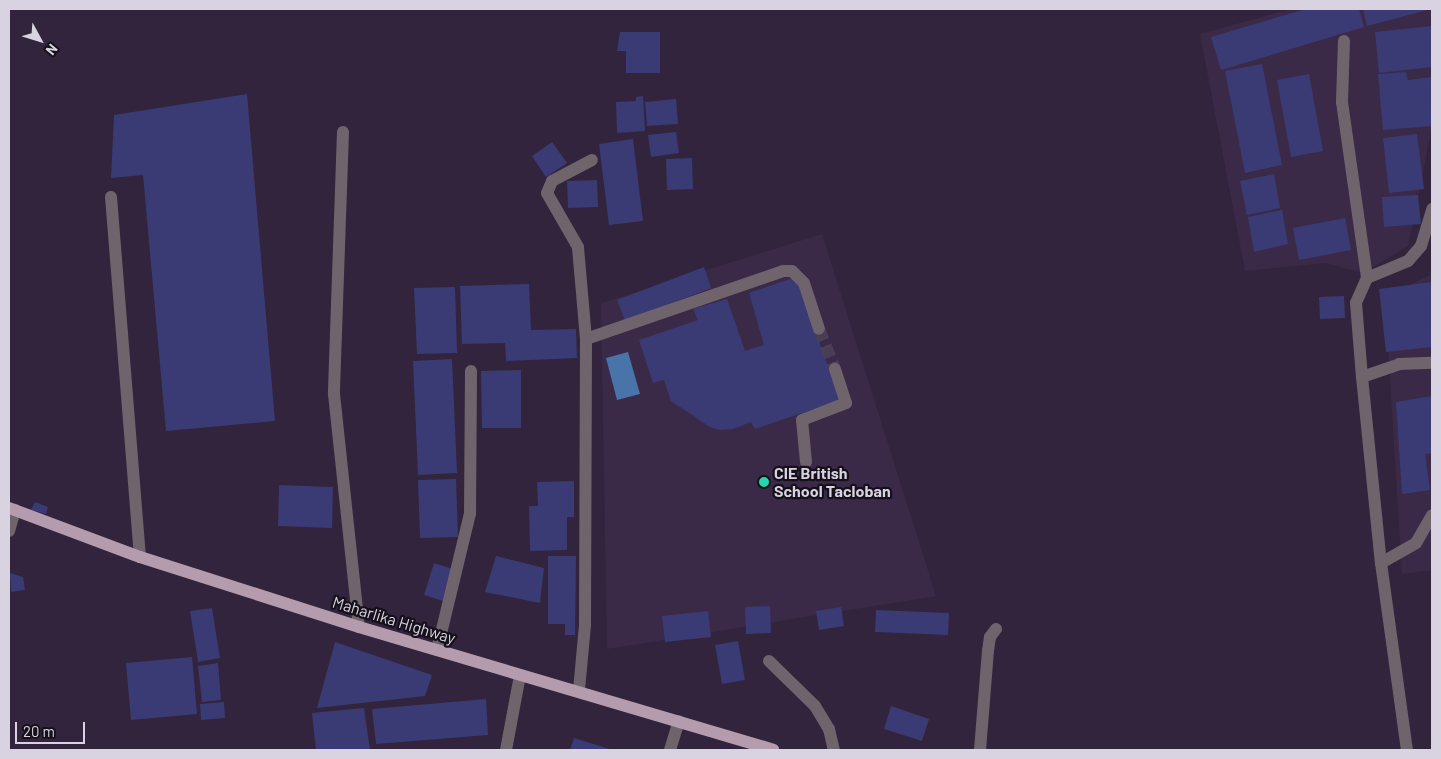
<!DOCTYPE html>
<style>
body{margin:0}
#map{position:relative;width:1441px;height:759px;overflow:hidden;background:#31243c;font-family:Barlow,sans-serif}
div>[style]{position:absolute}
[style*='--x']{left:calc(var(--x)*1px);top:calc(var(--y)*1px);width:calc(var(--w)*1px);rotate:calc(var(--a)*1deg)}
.built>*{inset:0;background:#3a2a48}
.water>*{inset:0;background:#4874a9}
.building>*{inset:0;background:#3a3b74}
.minor-tunnel>*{height:12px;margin-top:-6px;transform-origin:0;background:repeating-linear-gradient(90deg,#4a3e55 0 12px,transparent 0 18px)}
.minor>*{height:12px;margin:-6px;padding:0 6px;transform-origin:6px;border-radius:6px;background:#6f646c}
.major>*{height:12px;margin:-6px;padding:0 6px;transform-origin:6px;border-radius:6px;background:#b49cae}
.dots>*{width:14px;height:14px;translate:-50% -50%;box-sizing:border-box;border:2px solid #16101b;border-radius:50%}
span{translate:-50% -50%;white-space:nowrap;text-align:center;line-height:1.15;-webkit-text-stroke:4.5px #16101b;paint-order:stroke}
.poi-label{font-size:16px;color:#d9d2e1;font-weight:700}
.left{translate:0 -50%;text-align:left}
.street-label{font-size:16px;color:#d9d2e1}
.frame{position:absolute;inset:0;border:10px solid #d9d2e1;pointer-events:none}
.north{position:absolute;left:15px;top:15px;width:50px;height:50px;-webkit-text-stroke:4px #16101b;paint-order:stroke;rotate:129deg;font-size:14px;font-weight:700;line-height:20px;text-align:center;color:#d9d2e1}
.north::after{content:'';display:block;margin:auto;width:18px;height:22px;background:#d9d2e1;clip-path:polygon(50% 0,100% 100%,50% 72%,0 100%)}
.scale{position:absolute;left:15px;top:722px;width:70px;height:22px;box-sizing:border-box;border:2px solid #d9d2e1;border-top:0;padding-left:6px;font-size:15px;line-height:18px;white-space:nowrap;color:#d9d2e1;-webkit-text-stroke:4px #16101b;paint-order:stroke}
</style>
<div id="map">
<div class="built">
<div style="clip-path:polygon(1291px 9px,1432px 9px,1432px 127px,1408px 246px,1363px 273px,1326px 263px,1245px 271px,1200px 34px)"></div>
<div style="clip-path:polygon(822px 234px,936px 596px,607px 649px,601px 303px)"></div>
<div style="clip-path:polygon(1432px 274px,1432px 570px,1402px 574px,1385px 297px)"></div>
</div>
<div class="water">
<div style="clip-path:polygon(628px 352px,640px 394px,617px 400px,606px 358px)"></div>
</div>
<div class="building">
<div style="clip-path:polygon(1306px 9px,1359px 9px,1364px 27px,1221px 70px,1211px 37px)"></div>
<div style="clip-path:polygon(1363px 9px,1431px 9px,1367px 26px)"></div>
<div style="clip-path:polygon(1432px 26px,1432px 67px,1379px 73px,1375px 32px)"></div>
<div style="clip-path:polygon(620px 32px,660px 32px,660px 73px,626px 73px,626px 51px,617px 51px)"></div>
<div style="clip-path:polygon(1262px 64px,1282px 165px,1245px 173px,1225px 71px)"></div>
<div style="clip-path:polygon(1406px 72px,1408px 80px,1432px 77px,1432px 126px,1383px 130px,1378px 74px)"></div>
<div style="clip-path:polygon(1309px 74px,1323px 151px,1291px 157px,1277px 80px)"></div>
<div style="clip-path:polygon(247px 94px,275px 421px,166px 431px,143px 175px,111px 178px,114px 115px)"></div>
<div style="clip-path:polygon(643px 96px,645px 131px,617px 133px,616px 102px,636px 101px,636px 97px)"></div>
<div style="clip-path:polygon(676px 99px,678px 124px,647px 126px,645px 102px)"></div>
<div style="clip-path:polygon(676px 132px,679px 153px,651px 157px,648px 135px)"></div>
<div style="clip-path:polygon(1417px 134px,1424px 189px,1389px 193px,1383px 138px)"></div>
<div style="clip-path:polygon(633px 139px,643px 221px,609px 225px,599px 144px)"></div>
<div style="clip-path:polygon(552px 142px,567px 163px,546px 177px,532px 156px)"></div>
<div style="clip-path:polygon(692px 158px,693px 189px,667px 190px,666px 159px)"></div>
<div style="clip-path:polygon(1274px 174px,1280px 208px,1247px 215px,1240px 181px)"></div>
<div style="clip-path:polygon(597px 180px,598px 207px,568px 208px,567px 181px)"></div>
<div style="clip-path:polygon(1418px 195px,1421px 224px,1384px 227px,1382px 197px)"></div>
<div style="clip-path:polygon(1282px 210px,1288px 244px,1254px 252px,1248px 217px)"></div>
<div style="clip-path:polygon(1345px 218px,1351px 250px,1299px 260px,1293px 228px)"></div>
<div style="clip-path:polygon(704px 267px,711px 288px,625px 321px,617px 300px)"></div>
<div style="clip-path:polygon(796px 277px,840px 400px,755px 429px,751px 422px,733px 429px,720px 430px,710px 427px,671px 401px,664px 380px,653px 383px,639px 340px,698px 320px,693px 309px,727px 299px,745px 351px,764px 345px,749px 293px)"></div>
<div style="clip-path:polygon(1432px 282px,1432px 347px,1386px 352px,1379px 289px)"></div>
<div style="clip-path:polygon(529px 284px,531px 330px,576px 329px,577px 358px,506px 361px,505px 343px,462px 344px,460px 286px)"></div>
<div style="clip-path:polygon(455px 287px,457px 353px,417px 354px,414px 288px)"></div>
<div style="clip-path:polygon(1344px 296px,1345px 318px,1320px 319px,1319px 297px)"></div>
<div style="clip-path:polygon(452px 359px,457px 473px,418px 475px,413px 361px)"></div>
<div style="clip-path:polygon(521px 370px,521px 428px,482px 428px,481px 371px)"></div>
<div style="clip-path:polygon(1432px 396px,1432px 453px,1425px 454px,1430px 490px,1402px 494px,1396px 402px)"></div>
<div style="clip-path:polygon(456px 479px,458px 537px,420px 538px,418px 480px)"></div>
<div style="clip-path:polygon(574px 481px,574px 517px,567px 517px,567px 550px,530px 551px,529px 506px,538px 506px,537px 482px)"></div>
<div style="clip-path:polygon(279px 485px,333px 487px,332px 528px,278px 526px)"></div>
<div style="clip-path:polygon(35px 502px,48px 507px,46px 514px,31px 510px)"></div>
<div style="clip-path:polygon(496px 556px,544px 568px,540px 603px,485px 592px)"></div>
<div style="clip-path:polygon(548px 556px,576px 556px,575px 635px,565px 635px,565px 624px,548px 624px)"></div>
<div style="clip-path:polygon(434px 563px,456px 570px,446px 602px,424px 595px)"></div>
<div style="clip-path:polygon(10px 573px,23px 577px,25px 590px,11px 592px)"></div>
<div style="clip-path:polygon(770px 606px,771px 633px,746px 634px,745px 607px)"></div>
<div style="clip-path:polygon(841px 607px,844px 626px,819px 630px,816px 611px)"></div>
<div style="clip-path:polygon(212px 608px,220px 658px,198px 662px,190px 611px)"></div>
<div style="clip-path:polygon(876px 610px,949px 613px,948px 635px,875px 632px)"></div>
<div style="clip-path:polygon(708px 611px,711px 637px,665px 642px,662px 616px)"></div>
<div style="clip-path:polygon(738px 641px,745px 680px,722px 684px,715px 645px)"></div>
<div style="clip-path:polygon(335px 642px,432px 675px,425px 696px,317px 708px)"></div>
<div style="clip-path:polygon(192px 657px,197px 714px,131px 720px,126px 663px)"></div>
<div style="clip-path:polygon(218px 663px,221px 700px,202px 702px,198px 666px)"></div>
<div style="clip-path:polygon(486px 699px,488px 735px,376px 744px,372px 709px)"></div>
<div style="clip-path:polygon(224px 702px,225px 718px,201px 720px,200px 704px)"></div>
<div style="clip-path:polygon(891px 706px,929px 719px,922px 741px,884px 729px)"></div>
<div style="clip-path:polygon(364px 708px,370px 750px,316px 750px,312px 713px)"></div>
<div style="clip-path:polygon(574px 738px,613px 750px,570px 750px)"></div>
</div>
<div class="minor-tunnel">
<div style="--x:819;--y:329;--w:43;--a:68.2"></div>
</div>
<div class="minor">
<div style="--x:1344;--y:41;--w:61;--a:91.9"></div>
<div style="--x:1342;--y:102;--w:178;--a:81.9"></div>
<div style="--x:1367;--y:278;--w:27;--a:114"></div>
<div style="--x:1356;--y:303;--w:74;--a:85.4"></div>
<div style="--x:1362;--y:377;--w:187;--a:84.2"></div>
<div style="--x:1381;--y:563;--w:189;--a:82.1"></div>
<div style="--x:343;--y:132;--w:262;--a:92"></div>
<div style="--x:334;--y:394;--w:234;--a:83.9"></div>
<div style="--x:111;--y:197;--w:361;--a:85.4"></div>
<div style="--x:1367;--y:278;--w:44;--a:-22.5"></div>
<div style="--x:1408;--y:261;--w:20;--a:-49"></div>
<div style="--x:1421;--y:246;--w:39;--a:-73"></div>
<div style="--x:586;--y:339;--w:208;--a:-19"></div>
<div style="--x:783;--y:271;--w:9;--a:0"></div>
<div style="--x:792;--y:271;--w:17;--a:45"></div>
<div style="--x:804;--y:283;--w:48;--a:71.9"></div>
<div style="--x:1362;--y:377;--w:39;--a:-19"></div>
<div style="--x:1399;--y:364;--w:33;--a:-2"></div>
<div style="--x:806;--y:462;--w:42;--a:-95.4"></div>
<div style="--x:802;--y:420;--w:47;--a:-21.1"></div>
<div style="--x:846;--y:403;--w:36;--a:-108"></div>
<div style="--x:9;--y:531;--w:22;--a:-74"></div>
<div style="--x:1381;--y:563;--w:40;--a:-29.7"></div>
<div style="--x:1416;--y:543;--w:32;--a:-60"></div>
<div style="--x:437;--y:650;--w:140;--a:-76.4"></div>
<div style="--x:470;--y:514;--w:143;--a:-89.6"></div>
<div style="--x:769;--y:661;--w:64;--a:44.4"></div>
<div style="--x:815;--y:706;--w:27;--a:59"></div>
<div style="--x:829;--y:729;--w:22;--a:77"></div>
<div style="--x:579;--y:690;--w:65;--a:-84.7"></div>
<div style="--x:585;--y:625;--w:286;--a:-89.8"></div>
<div style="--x:586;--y:339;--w:92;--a:-95"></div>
<div style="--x:578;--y:247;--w:62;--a:-119.9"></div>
<div style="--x:547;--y:193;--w:13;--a:-67"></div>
<div style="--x:552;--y:181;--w:45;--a:-27.7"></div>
<div style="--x:506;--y:750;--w:76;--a:-79.4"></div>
<div style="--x:670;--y:750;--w:30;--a:-73"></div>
<div style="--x:980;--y:750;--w:99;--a:-85.4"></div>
<div style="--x:988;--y:651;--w:14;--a:-82"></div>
<div style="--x:990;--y:637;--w:10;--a:-53"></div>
</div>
<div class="major">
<div style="--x:9;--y:508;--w:140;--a:20.5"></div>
<div style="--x:140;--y:557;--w:230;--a:17.7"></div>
<div style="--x:359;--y:627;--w:432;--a:16.5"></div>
</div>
<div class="dots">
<div style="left:764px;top:482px;background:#25d5ae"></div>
</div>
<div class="poi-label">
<span class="left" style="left:774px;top:482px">CIE British<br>School Tacloban</span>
</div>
<div class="street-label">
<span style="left:394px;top:620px;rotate:17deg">Maharlika Highway</span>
</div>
<div class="frame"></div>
<div class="north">N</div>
<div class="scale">20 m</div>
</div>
